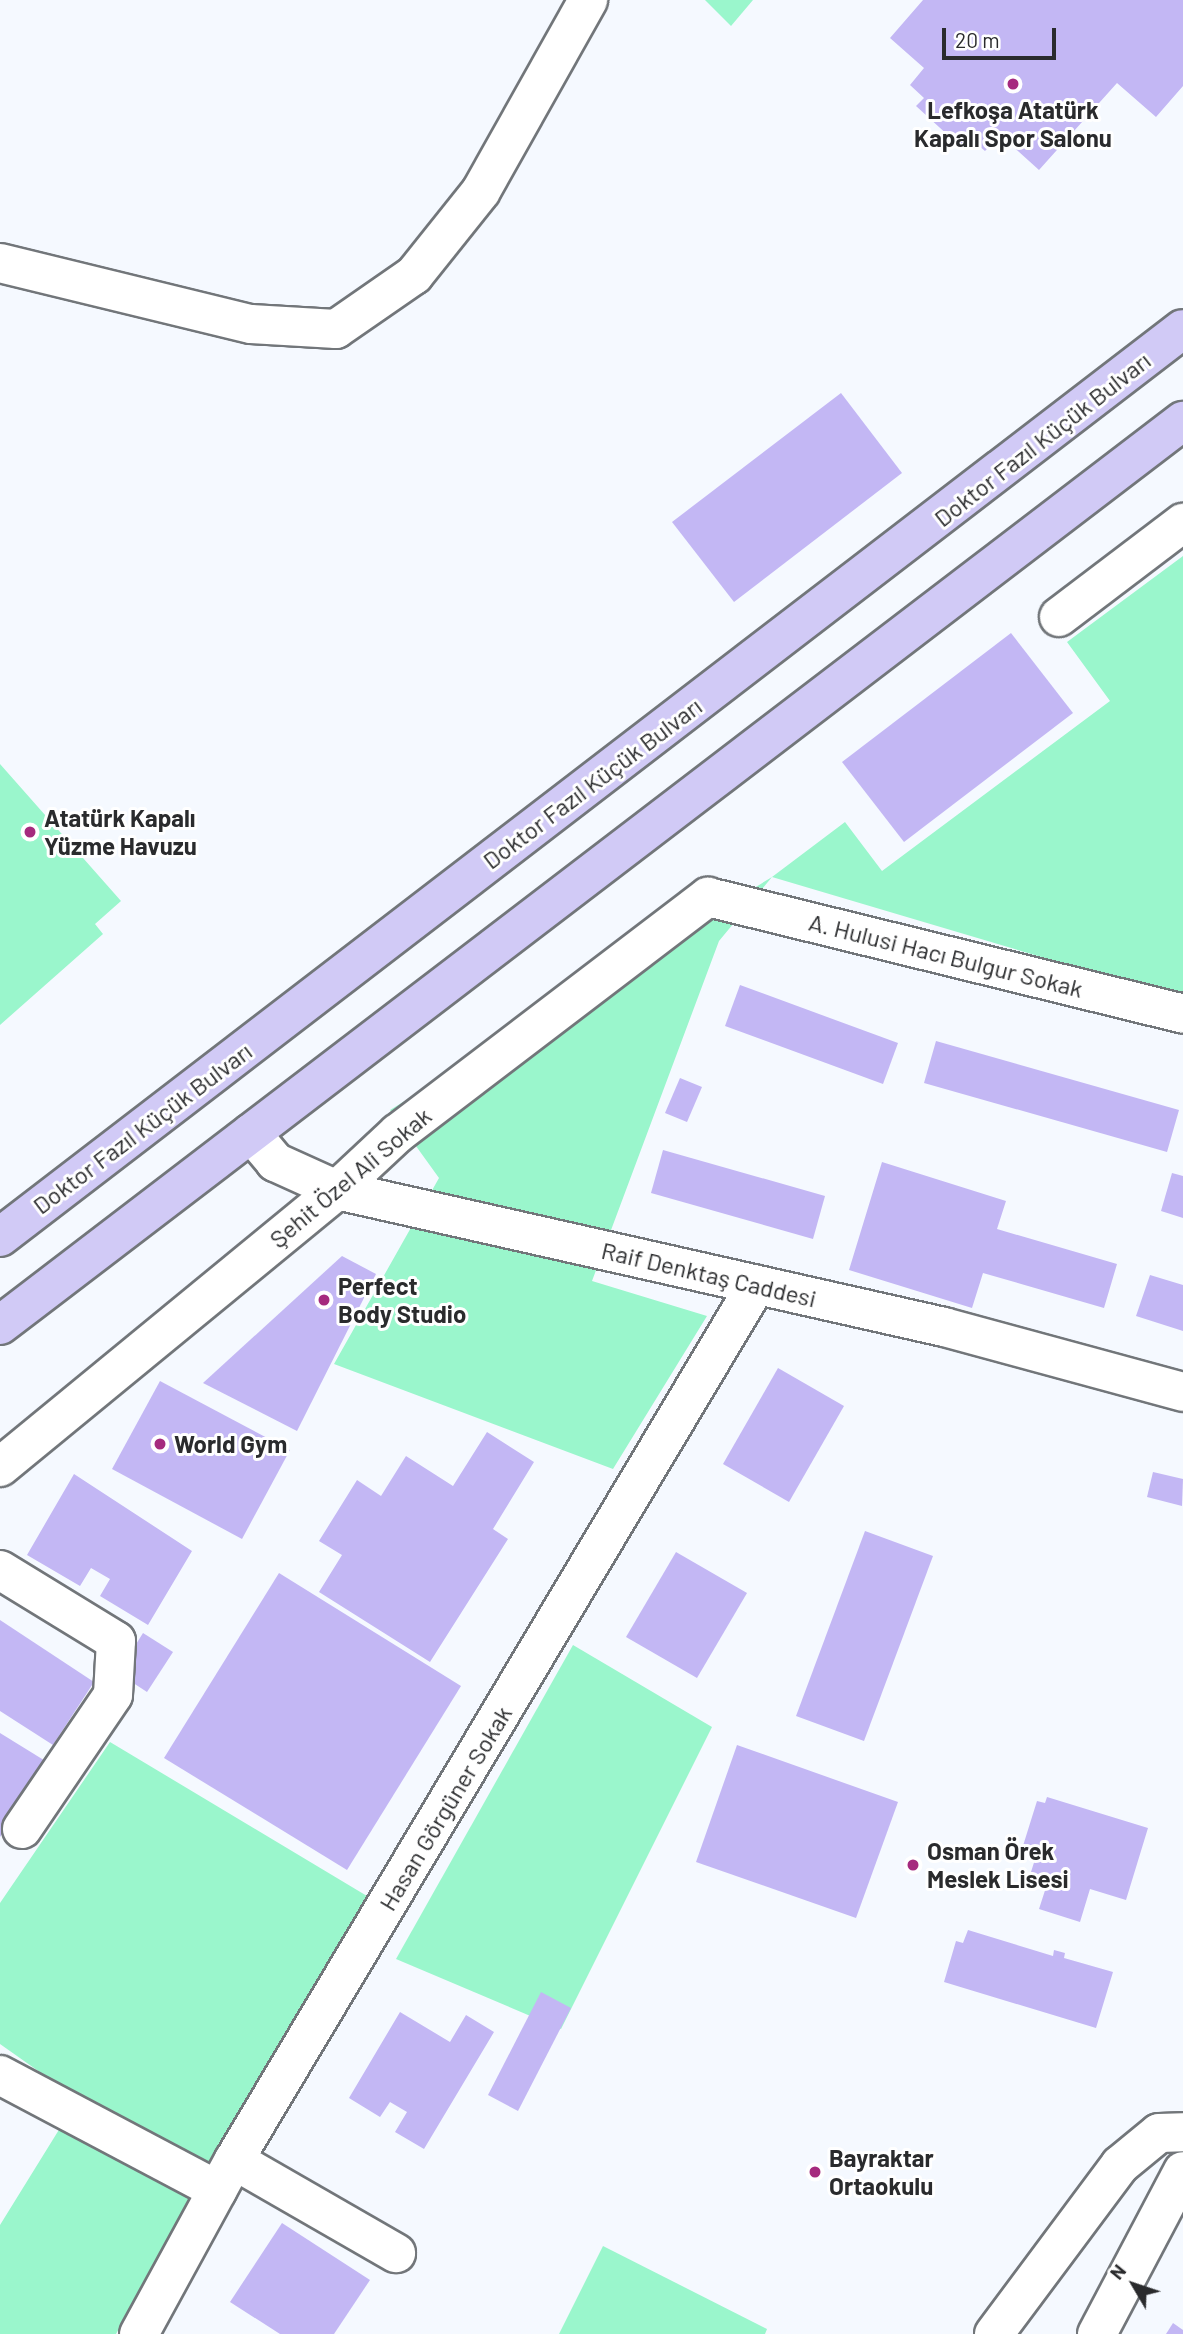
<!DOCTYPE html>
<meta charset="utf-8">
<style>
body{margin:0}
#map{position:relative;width:1183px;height:2334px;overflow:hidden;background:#f5f9ff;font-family:Barlow,sans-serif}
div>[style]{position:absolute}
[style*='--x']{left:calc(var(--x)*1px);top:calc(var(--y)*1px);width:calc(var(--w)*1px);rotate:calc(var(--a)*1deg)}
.green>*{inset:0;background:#9af6cc}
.building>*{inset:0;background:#c3b7f4}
.roads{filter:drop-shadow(2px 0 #72767a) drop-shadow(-2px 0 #72767a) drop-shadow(0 2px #72767a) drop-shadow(0 -2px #72767a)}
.minor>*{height:38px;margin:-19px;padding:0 19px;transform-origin:19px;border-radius:19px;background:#fff}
.highway>*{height:38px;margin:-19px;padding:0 19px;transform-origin:19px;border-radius:19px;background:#d1caf6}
.dots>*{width:19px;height:19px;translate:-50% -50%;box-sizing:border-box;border:4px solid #fff;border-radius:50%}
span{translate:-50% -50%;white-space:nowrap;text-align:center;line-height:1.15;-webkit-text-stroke:6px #fff;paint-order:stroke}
.poi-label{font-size:24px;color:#2a2b2d;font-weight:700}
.left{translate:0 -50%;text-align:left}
.street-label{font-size:24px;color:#2a2b2d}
.north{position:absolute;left:1099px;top:2250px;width:70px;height:70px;-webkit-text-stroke:5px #fff;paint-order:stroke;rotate:309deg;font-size:19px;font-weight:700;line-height:28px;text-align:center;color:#2a2b2d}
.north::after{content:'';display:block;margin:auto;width:24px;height:32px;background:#2a2b2d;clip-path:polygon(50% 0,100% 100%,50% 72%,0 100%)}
.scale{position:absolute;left:942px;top:28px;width:114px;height:32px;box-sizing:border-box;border:4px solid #2a2b2d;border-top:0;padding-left:9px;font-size:21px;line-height:24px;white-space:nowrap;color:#2a2b2d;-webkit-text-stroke:5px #fff;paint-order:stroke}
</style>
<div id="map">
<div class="green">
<div style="clip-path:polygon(705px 0,753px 0,731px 26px)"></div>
<div style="clip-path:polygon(1183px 556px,1183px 999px,772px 877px,719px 941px,592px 1281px,707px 1316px,613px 1469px,334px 1364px,439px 1178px,390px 1110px,772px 877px,845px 822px,882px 871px,1110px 701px,1067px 642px)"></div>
<div style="clip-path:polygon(0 764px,121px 901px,95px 924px,103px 934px,0 1025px)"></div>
<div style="clip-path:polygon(573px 1645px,712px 1727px,561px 2029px,396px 1959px)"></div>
<div style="clip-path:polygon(110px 1742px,367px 1896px,116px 2334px,0 2334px,0 2225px,78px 2099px,0 2044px,0 1903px)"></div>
<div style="clip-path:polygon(603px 2246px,767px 2329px,765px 2334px,559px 2334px)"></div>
</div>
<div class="building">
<div style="clip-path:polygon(923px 0,1183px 0,1183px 86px,1156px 117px,1117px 83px,1039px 170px,1000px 135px,985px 151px,970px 138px,962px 148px,916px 106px,924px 98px,910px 85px,924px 68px,890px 38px)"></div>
<div style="clip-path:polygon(841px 393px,902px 473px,734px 602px,672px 522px)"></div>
<div style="clip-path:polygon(1011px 633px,1073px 713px,904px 842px,842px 762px)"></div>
<div style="clip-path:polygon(740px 985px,898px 1043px,883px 1084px,725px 1026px)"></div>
<div style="clip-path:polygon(936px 1041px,1179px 1110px,1167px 1152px,924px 1083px)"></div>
<div style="clip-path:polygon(680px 1078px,702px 1087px,687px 1122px,665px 1113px)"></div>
<div style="clip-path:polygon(663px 1150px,825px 1196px,813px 1239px,651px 1193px)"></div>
<div style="clip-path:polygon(882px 1162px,1006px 1201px,997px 1229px,1117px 1264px,1104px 1308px,983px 1273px,972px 1308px,849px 1270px)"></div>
<div style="clip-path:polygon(1172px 1173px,1183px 1176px,1183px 1218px,1161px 1211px)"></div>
<div style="clip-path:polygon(342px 1256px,376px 1274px,297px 1431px,203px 1383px)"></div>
<div style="clip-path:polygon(1150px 1275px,1183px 1285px,1183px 1331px,1136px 1316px)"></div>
<div style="clip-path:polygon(778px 1368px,844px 1406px,789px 1502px,723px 1464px)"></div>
<div style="clip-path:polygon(160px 1381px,290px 1450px,242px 1539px,112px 1469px)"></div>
<div style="clip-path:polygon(487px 1432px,534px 1462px,493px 1529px,508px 1539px,430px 1662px,319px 1592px,342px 1555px,319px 1541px,357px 1480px,381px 1496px,406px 1456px,453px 1486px)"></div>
<div style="clip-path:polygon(1153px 1472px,1183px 1479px,1182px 1506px,1147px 1497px)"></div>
<div style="clip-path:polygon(74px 1474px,192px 1551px,148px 1625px,100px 1596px,110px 1579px,91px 1568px,80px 1586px,27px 1555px)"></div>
<div style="clip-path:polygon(865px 1531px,933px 1556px,864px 1741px,796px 1716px)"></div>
<div style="clip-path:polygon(676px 1552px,747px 1593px,697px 1678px,626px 1637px)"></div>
<div style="clip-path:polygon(279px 1573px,461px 1686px,347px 1870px,164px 1758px)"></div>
<div style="clip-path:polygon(0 1620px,94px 1682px,53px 1745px,0 1711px)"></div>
<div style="clip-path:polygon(143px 1633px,173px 1652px,147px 1692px,118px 1673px)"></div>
<div style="clip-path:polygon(0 1733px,47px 1762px,0 1837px)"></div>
<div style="clip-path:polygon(737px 1745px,898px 1802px,856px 1918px,696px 1862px)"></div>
<div style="clip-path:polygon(1047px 1797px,1148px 1828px,1126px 1900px,1090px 1889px,1080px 1922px,1039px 1909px,1049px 1878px,1031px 1872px,1037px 1853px,1022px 1849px,1037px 1801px,1045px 1803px)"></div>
<div style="clip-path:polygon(968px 1930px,1053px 1956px,1054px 1950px,1065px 1953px,1064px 1958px,1113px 1972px,1096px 2028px,944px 1982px,956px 1941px,963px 1943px)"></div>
<div style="clip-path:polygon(541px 1992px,571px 2008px,518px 2111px,488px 2095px)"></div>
<div style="clip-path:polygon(400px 2012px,450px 2042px,466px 2015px,494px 2032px,424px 2149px,395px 2132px,407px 2112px,390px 2102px,380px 2117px,349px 2098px)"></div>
<div style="clip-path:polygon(282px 2223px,370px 2280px,334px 2334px,280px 2334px,230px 2302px)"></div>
<div style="clip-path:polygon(1173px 2323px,1183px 2330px,1183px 2334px,1166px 2334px)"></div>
</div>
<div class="roads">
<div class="minor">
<div style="--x:0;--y:263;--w:258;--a:13.7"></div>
<div style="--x:251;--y:324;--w:85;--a:3.4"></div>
<div style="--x:336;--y:329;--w:95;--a:-34.7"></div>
<div style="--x:414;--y:275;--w:107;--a:-51.4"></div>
<div style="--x:481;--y:191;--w:219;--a:-60.7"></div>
<div style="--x:1059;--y:617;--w:156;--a:-37.2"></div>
<div style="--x:251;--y:1133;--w:38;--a:50"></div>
<div style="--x:275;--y:1162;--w:68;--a:24.3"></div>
<div style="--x:337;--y:1190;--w:622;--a:12.72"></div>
<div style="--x:944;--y:1327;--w:248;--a:15.2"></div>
<div style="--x:0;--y:1467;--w:436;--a:-39.4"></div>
<div style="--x:337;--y:1190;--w:83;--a:-43.1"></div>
<div style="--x:398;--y:1133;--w:390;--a:-37.3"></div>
<div style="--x:708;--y:897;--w:489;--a:13.8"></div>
<div style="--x:0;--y:1570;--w:136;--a:31.5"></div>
<div style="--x:116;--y:1641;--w:54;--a:93.2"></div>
<div style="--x:113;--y:1695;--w:162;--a:124.2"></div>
<div style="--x:0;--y:2075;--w:246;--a:27.9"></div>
<div style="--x:234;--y:2160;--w:187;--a:29.9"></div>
<div style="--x:139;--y:2334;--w:198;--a:-61.4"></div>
<div style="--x:234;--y:2160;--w:1019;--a:-59.18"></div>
<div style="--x:994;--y:2334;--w:211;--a:-53.3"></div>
<div style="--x:1120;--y:2165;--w:50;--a:-39.4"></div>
<div style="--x:1159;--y:2133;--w:24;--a:-2"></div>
<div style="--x:1097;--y:2334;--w:184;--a:-62.2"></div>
</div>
<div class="highway">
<div style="--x:0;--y:1237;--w:1491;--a:-37.51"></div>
<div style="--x:0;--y:1325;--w:1489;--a:-37.39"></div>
</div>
</div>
<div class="dots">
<div style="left:1013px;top:84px;background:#a52a7e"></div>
<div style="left:30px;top:832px;background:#a52a7e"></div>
<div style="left:324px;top:1300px;background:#a52a7e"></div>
<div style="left:160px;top:1444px;background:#a52a7e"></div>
<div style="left:913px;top:1865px;background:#a52a7e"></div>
<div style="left:815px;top:2172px;background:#a52a7e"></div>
</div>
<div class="poi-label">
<span style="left:1013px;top:124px">Lefkoşa Atatürk<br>Kapalı Spor Salonu</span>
<span class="left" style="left:44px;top:832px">Atatürk Kapalı<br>Yüzme Havuzu</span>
<span class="left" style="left:338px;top:1300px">Perfect<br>Body Studio</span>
<span class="left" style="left:174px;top:1444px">World Gym</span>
<span class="left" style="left:927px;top:1865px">Osman Örek<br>Meslek Lisesi</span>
<span class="left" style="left:829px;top:2172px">Bayraktar<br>Ortaokulu</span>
</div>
<div class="street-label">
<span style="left:1042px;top:439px;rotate:-38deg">Doktor Fazıl Küçük Bulvarı</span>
<span style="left:592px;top:783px;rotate:-37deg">Doktor Fazıl Küçük Bulvarı</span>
<span style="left:946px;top:955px;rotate:14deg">A. Hulusi Hacı Bulgur Sokak</span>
<span style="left:142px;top:1128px;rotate:-37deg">Doktor Fazıl Küçük Bulvarı</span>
<span style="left:350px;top:1177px;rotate:-40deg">Şehit Özel Ali Sokak</span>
<span style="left:709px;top:1274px;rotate:13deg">Raif Denktaş Caddesi</span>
<span style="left:445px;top:1808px;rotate:-59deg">Hasan Görgüner Sokak</span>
</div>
<div class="north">N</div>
<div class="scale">20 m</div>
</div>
